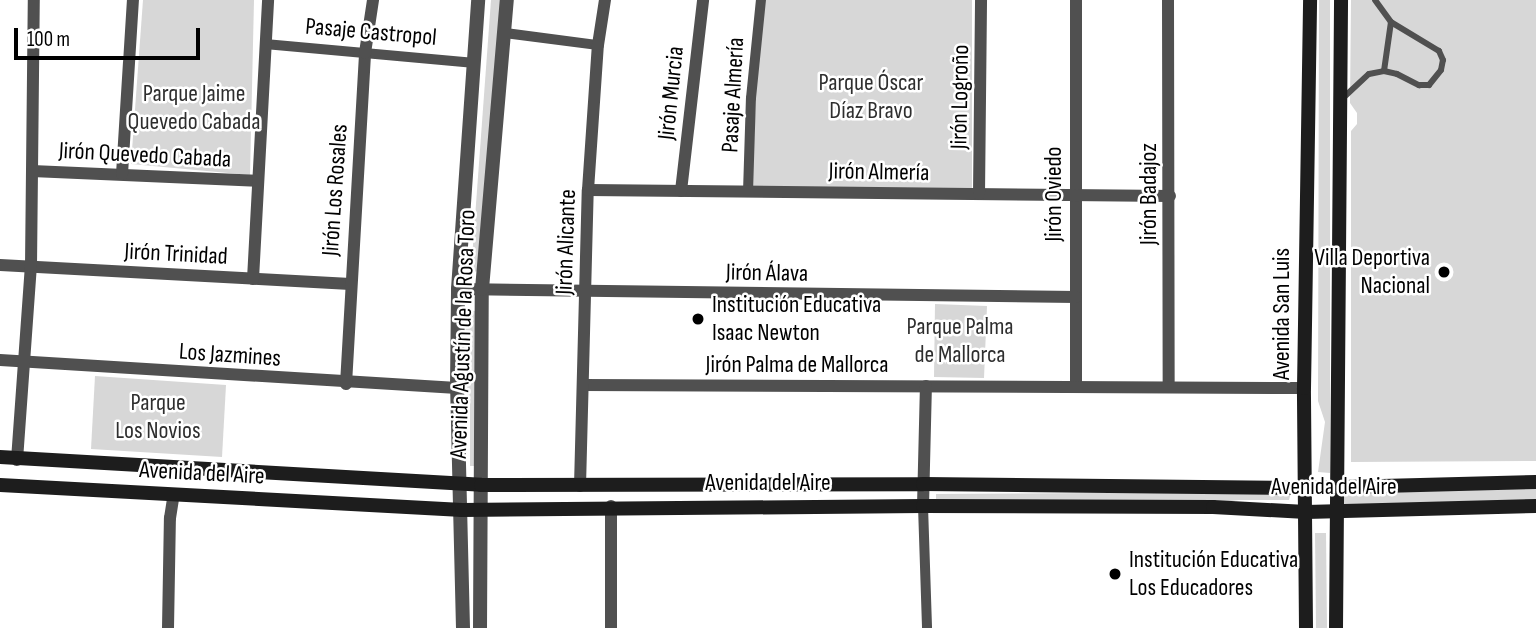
<!DOCTYPE html>
<meta charset="utf-8">
<style>
body{margin:0}
#map{position:relative;width:1536px;height:628px;overflow:hidden;background:#fff;font-family:"Sofia Sans Condensed",sans-serif}
div>[style]{position:absolute}
[style*='--x']{left:calc(var(--x)*1px);top:calc(var(--y)*1px);width:calc(var(--w)*1px);rotate:calc(var(--a)*1deg)}
.green>*{inset:0;background:#d7d7d7}
.service>*{height:6px;margin:-3px;padding:0 3px;transform-origin:3px;border-radius:3px;background:#505050}
.pedestrian>*{height:10px;margin:-5px;padding:0 5px;transform-origin:5px;border-radius:5px;background:#505050}
.minor>*{height:12px;margin:-6px;padding:0 6px;transform-origin:6px;border-radius:6px;background:#505050}
.tertiary>*{height:14px;margin:-7px;padding:0 7px;transform-origin:7px;border-radius:7px;background:#505050}
.secondary>*{height:14px;margin:-7px;padding:0 7px;transform-origin:7px;border-radius:7px;background:#1d1d1d}
.dots>*{width:19px;height:19px;translate:-50% -50%;box-sizing:border-box;border:4px solid #fff;border-radius:50%}
span{translate:-50% -50%;white-space:nowrap;text-align:center;line-height:1.15;-webkit-text-stroke:5px #fff;paint-order:stroke}
.street-label{font-size:24px;color:#000}
.park-label{font-size:24px;color:#2e2e2e}
.poi-label{font-size:24px;color:#000}
.right{translate:-100% -50%;text-align:right}
.left{translate:0 -50%;text-align:left}
.scale{position:absolute;left:14px;top:28px;width:186px;height:32px;box-sizing:border-box;border:4px solid #000;border-top:0;padding-left:9px;font-size:21px;line-height:24px;white-space:nowrap;color:#000;-webkit-text-stroke:5px #fff;paint-order:stroke}
</style>
<div id="map">
<div class="green">
<div style="clip-path:polygon(143px 0,254px 0,250px 175px,131px 164px)"></div>
<div style="clip-path:polygon(491px 0,504px 0,480px 271px,471px 272px)"></div>
<div style="clip-path:polygon(765px 0,972px 0,972px 195px,752px 192px,758px 40px)"></div>
<div style="clip-path:polygon(1319px 0,1330px 0,1330px 473px,1318px 472px,1325px 422px,1318px 401px)"></div>
<div style="clip-path:polygon(1351px 0,1536px 0,1536px 461px,1351px 462px,1351px 131px,1357px 124px,1357px 113px,1350px 103px)"></div>
<div style="clip-path:polygon(935px 304px,987px 306px,984px 378px,934px 377px)"></div>
<div style="clip-path:polygon(466px 311px,478px 311px,476px 466px,470px 466px,470px 399px,464px 388px)"></div>
<div style="clip-path:polygon(95px 376px,226px 385px,222px 457px,91px 449px)"></div>
<div style="clip-path:polygon(1536px 486px,1536px 504px,1340px 508px,1340px 489px)"></div>
<div style="clip-path:polygon(1291px 492px,1289px 500px,1239px 500px,1201px 505px,936px 505px,936px 494px)"></div>
<div style="clip-path:polygon(1315px 533px,1326px 533px,1327px 628px,1316px 628px)"></div>
</div>
<div class="service">
<div style="--x:1384;--y:71;--w:49;--a:-81.9"></div>
<div style="--x:1343;--y:98;--w:35;--a:-43"></div>
<div style="--x:1369;--y:74;--w:15;--a:-11"></div>
<div style="--x:1384;--y:71;--w:13;--a:13"></div>
<div style="--x:1397;--y:74;--w:25;--a:27"></div>
<div style="--x:1419;--y:85;--w:10;--a:0"></div>
<div style="--x:1429;--y:85;--w:19;--a:-51"></div>
<div style="--x:1441;--y:70;--w:10;--a:-79"></div>
<div style="--x:1443;--y:60;--w:10;--a:-114"></div>
<div style="--x:1439;--y:51;--w:56;--a:-148.9"></div>
<div style="--x:1391;--y:22;--w:27;--a:-126"></div>
</div>
<div class="pedestrian">
<div style="--x:505;--y:33;--w:94;--a:7.4"></div>
<div style="--x:265;--y:44;--w:208;--a:5.2"></div>
<div style="--x:748;--y:192;--w:94;--a:-88.2"></div>
<div style="--x:751;--y:98;--w:99;--a:-84.2"></div>
<div style="--x:923;--y:506;--w:122;--a:88.1"></div>
</div>
<div class="minor">
<div style="--x:1076;--y:0;--w:387;--a:90"></div>
<div style="--x:1168;--y:0;--w:387;--a:89.9"></div>
<div style="--x:32;--y:171;--w:225;--a:2.5"></div>
<div style="--x:122;--y:174;--w:174;--a:-86.4"></div>
<div style="--x:588;--y:190;--w:582;--a:0.59"></div>
<div style="--x:681;--y:191;--w:192;--a:-83.4"></div>
<div style="--x:979;--y:194;--w:194;--a:-89.4"></div>
<div style="--x:0;--y:265;--w:351;--a:3.1"></div>
<div style="--x:253;--y:279;--w:279;--a:-86.9"></div>
<div style="--x:458;--y:289;--w:618;--a:0.74"></div>
<div style="--x:0;--y:360;--w:458;--a:3.5"></div>
<div style="--x:346;--y:384;--w:332;--a:-86.7"></div>
<div style="--x:365;--y:53;--w:54;--a:-81.4"></div>
<div style="--x:583;--y:385;--w:721;--a:0.24"></div>
<div style="--x:17;--y:460;--w:195;--a:-85.9"></div>
<div style="--x:31;--y:266;--w:266;--a:-89.4"></div>
<div style="--x:580;--y:486;--w:296;--a:-88.5"></div>
<div style="--x:588;--y:190;--w:145;--a:-86.1"></div>
<div style="--x:598;--y:45;--w:46;--a:-81.2"></div>
<div style="--x:923;--y:506;--w:120;--a:-88.6"></div>
<div style="--x:168;--y:628;--w:110;--a:-89"></div>
<div style="--x:170;--y:518;--w:24;--a:-81"></div>
<div style="--x:611;--y:628;--w:122;--a:-90"></div>
</div>
<div class="tertiary">
<div style="--x:463;--y:628;--w:240;--a:-91.4"></div>
<div style="--x:457;--y:388;--w:99;--a:-89.4"></div>
<div style="--x:458;--y:289;--w:290;--a:-86"></div>
<div style="--x:480;--y:628;--w:339;--a:-89.7"></div>
<div style="--x:482;--y:289;--w:290;--a:-85.1"></div>
</div>
<div class="secondary">
<div style="--x:0;--y:457;--w:482;--a:3.3"></div>
<div style="--x:481;--y:485;--w:442;--a:-0.1"></div>
<div style="--x:923;--y:484;--w:382;--a:0.6"></div>
<div style="--x:1305;--y:488;--w:231;--a:-1.5"></div>
<div style="--x:0;--y:485;--w:463;--a:3.1"></div>
<div style="--x:462;--y:510;--w:461;--a:-0.5"></div>
<div style="--x:923;--y:506;--w:290;--a:0.2"></div>
<div style="--x:1213;--y:507;--w:93;--a:3.1"></div>
<div style="--x:1306;--y:512;--w:230;--a:-1.5"></div>
<div style="--x:1306;--y:628;--w:240;--a:-90.5"></div>
<div style="--x:1304;--y:388;--w:388;--a:-89.1"></div>
<div style="--x:1336;--y:628;--w:628;--a:-89.54"></div>
</div>
<div class="dots">
<div style="left:1444px;top:272px;background:#000"></div>
<div style="left:698px;top:319px;background:#000"></div>
<div style="left:1115px;top:574px;background:#000"></div>
</div>
<div class="street-label">
<span style="left:371px;top:32px;rotate:5deg">Pasaje Castropol</span>
<span style="left:671px;top:93px;rotate:-84deg">Jirón Murcia</span>
<span style="left:733px;top:95px;rotate:-87deg">Pasaje Almería</span>
<span style="left:960px;top:97px;rotate:-89deg">Jirón Logroño</span>
<span style="left:145px;top:155px;rotate:3deg">Jirón Quevedo Cabada</span>
<span style="left:879px;top:172px;rotate:1deg">Jirón Almería</span>
<span style="left:335px;top:190px;rotate:-86deg">Jirón Los Rosales</span>
<span style="left:1054px;top:194px;rotate:-90deg">Jirón Oviedo</span>
<span style="left:1149px;top:194px;rotate:-90deg">Jirón Badajoz</span>
<span style="left:566px;top:242px;rotate:-88deg">Jirón Alicante</span>
<span style="left:176px;top:254px;rotate:3deg">Jirón Trinidad</span>
<span style="left:767px;top:273px;rotate:1deg">Jirón Álava</span>
<span style="left:1282px;top:314px;rotate:-90deg">Avenida San Luis</span>
<span style="left:463px;top:334px;rotate:-88deg">Avenida Agustín de la Rosa Toro</span>
<span style="left:230px;top:355px;rotate:4deg">Los Jazmines</span>
<span style="left:797px;top:365px">Jirón Palma de Mallorca</span>
<span style="left:202px;top:473px;rotate:3deg">Avenida del Aire</span>
<span style="left:768px;top:483px">Avenida del Aire</span>
<span style="left:1334px;top:487px">Avenida del Aire</span>
</div>
<div class="park-label">
<span style="left:871px;top:97px">Parque Óscar<br>Díaz Bravo</span>
<span style="left:194px;top:108px">Parque Jaime<br>Quevedo Cabada</span>
<span style="left:960px;top:341px">Parque Palma<br>de Mallorca</span>
<span style="left:158px;top:417px">Parque<br>Los Novios</span>
</div>
<div class="poi-label">
<span class="right" style="left:1430px;top:272px">Villa Deportiva<br>Nacional</span>
<span class="left" style="left:712px;top:319px">Institución Educativa<br>Isaac Newton</span>
<span class="left" style="left:1129px;top:574px">Institución Educativa<br>Los Educadores</span>
</div>
<div class="scale">100 m</div>
</div>
